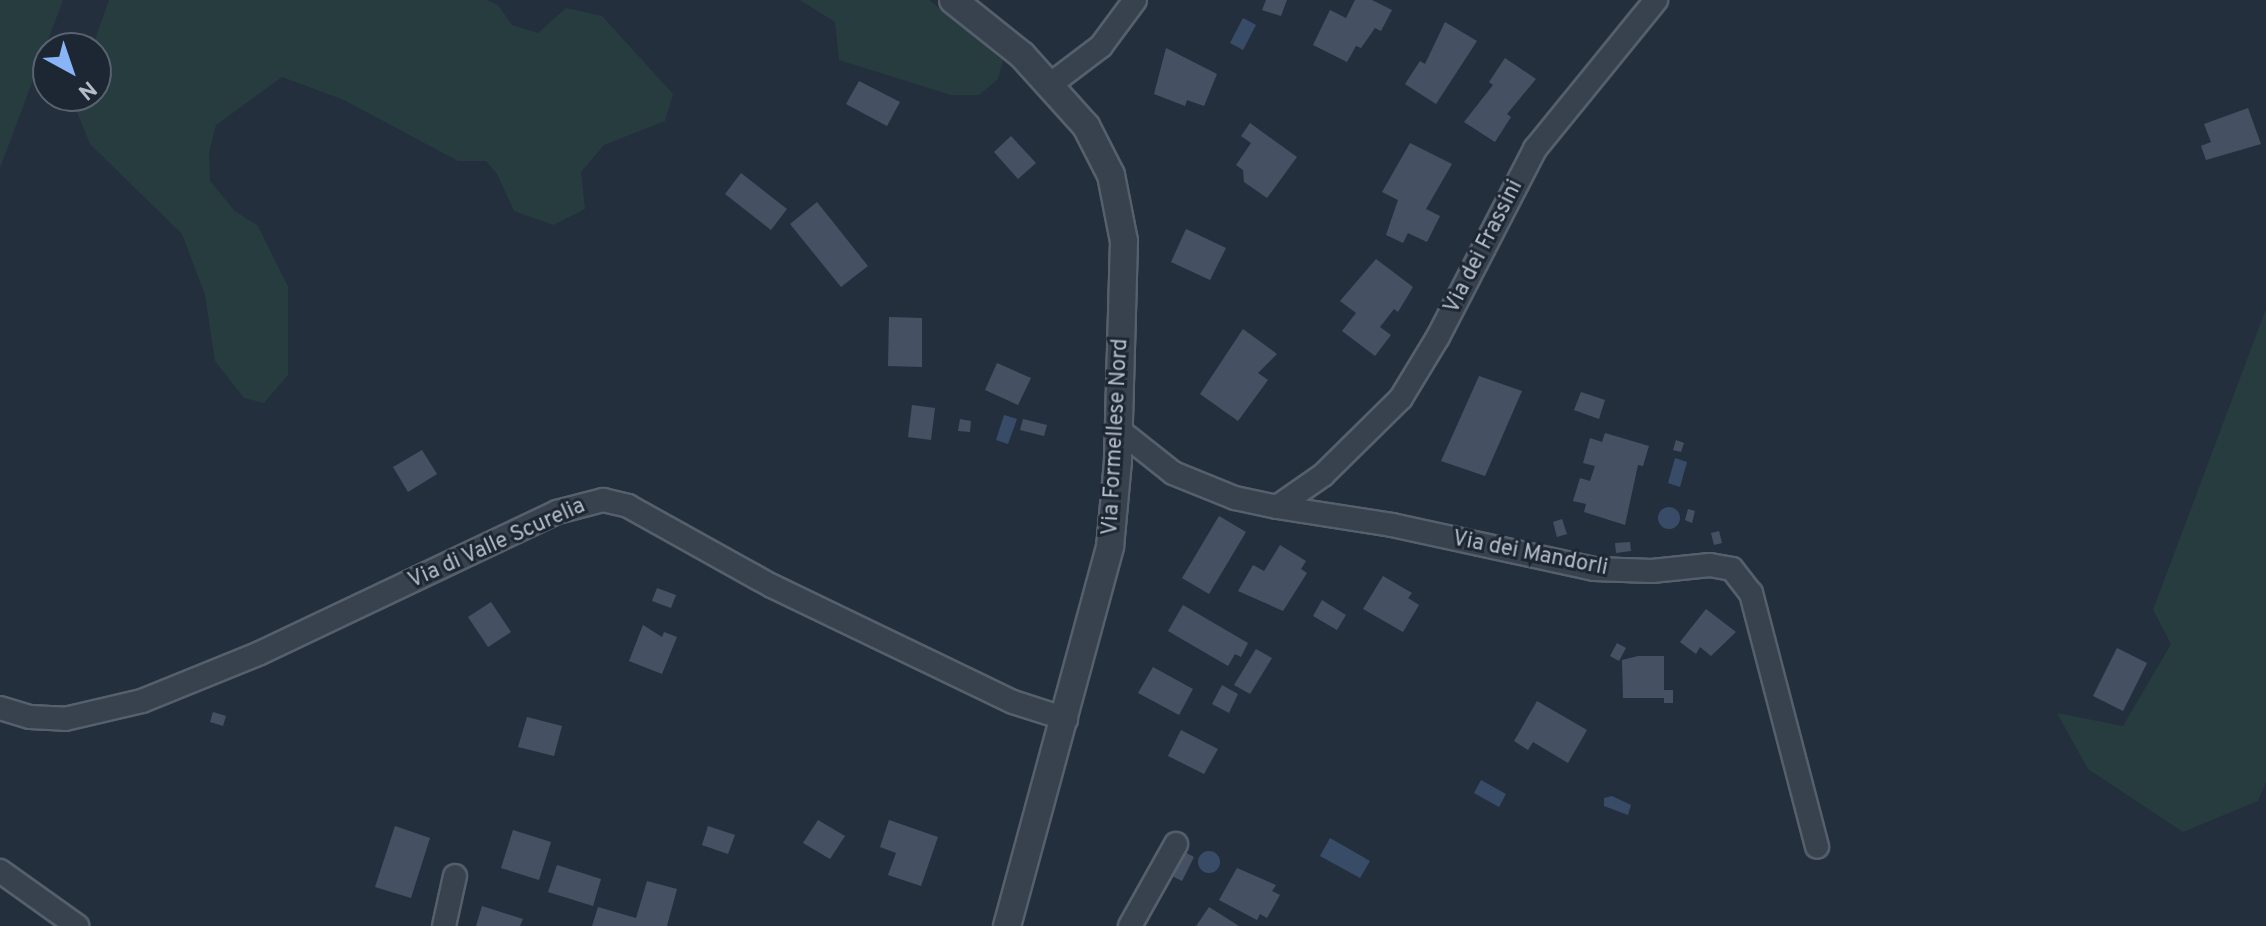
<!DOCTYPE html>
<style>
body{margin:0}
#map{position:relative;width:2266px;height:926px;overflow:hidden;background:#242f3e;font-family:Overpass,sans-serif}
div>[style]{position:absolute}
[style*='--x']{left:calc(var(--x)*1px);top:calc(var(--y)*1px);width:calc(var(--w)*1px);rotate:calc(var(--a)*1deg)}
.green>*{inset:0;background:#263c3f}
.water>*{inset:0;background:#394c67}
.round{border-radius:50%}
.building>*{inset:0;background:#455162}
.roads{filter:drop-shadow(2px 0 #565f6c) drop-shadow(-2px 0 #565f6c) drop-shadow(0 2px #565f6c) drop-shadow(0 -2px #565f6c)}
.minor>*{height:22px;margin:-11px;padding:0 11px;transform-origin:11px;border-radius:11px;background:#38414e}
.tertiary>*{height:26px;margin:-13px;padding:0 13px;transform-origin:13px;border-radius:13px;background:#38414e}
span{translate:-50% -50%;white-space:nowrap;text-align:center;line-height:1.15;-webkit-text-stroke:6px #1d2633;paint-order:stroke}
.street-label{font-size:22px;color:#b4bcc9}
.north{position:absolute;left:32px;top:32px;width:80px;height:80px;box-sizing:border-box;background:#1d2633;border:2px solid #59626f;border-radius:50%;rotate:140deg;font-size:22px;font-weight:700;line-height:32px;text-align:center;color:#b4bcc9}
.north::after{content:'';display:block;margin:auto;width:28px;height:36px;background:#8ab4f8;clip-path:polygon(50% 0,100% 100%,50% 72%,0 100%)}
</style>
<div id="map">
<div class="green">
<div style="clip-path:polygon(0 0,63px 0,0 168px)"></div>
<div style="clip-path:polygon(109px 0,487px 0,498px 5px,512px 25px,538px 33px,566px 8px,602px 16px,673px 94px,665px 121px,604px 145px,581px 172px,585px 209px,553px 225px,514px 211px,497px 174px,486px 161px,458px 161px,344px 100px,282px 77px,216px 125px,209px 153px,210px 181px,235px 211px,258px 226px,288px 287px,288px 375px,264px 403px,244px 398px,215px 361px,205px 295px,182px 234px,90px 144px,73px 103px,75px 96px,96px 96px,96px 48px,92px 48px)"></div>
<div style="clip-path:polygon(800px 0,929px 0,1003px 61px,998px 79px,979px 95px,951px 95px,839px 60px,835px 22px)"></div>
<div style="clip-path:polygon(2266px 309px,2266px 782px,2258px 801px,2183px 832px,2088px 769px,2057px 713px,2123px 726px,2171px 644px,2153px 610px)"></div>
</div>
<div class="water">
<div style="clip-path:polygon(1243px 18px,1256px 25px,1243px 50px,1230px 43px)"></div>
<div style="clip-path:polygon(1004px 415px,1017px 419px,1008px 444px,996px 440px)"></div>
<div style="clip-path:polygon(1675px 458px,1687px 462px,1680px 487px,1668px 483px)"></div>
<div class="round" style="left:1658px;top:507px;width:22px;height:22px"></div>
<div style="clip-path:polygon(1481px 780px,1506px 794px,1499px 807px,1474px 793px)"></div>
<div style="clip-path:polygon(1612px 796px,1631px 805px,1628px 815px,1604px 806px,1604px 798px)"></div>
<div style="clip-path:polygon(1330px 838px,1370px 861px,1360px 878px,1320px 856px)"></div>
<div class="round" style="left:1198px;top:851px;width:22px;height:22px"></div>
</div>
<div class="building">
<div style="clip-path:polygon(1266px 0,1287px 0,1281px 16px,1262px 10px)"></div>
<div style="clip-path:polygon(1355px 0,1372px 0,1392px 10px,1381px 31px,1375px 28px,1361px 48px,1356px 46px,1347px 62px,1313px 45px,1330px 10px,1346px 18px)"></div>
<div style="clip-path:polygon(1445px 22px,1477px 41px,1436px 104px,1405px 84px,1420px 61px,1425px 64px)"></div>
<div style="clip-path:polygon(1166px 48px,1217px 74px,1204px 106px,1187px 100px,1185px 106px,1154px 94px)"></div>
<div style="clip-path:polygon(1505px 58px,1536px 79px,1507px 114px,1511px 117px,1495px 142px,1464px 122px,1493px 85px,1489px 82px)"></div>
<div style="clip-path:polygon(859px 81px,900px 102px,887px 126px,846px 104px)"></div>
<div style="clip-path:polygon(2248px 108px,2261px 144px,2206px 160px,2201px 146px,2211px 142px,2204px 124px)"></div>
<div style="clip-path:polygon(1250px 123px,1297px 157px,1267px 198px,1244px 182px,1243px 170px,1236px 165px,1251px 143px,1241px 136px)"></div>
<div style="clip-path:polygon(1011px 136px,1036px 163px,1018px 179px,994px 152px)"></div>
<div style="clip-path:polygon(1410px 143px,1452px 164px,1426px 209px,1440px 216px,1427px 242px,1408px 233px,1403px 243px,1386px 235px,1398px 200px,1382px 192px)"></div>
<div style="clip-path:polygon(741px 173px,787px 209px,771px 230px,725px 194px)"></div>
<div style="clip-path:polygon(817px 202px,868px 266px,841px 287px,790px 224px)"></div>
<div style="clip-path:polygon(1186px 229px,1226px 248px,1210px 280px,1171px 262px)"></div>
<div style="clip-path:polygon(1376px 259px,1413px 287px,1398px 312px,1394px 309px,1380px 327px,1391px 335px,1375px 356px,1342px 331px,1356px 313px,1340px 301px)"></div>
<div style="clip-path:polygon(889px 317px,922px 318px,922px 367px,888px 366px)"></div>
<div style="clip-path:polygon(1243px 329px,1277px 354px,1258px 373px,1268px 380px,1238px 421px,1200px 394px)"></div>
<div style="clip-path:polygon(997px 363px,1031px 378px,1018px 405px,985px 390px)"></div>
<div style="clip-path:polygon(1479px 376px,1522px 391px,1485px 476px,1441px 461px)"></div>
<div style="clip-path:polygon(1581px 392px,1605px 400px,1599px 419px,1574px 410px)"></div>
<div style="clip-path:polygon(912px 405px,935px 408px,931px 440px,908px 437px)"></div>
<div style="clip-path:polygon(960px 419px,971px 421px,970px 432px,958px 431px)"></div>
<div style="clip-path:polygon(1023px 419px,1047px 425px,1044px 436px,1020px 430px)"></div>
<div style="clip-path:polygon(1605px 433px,1649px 446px,1643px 466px,1638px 465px,1625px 525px,1584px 512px,1586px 504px,1573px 501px,1580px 478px,1590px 481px,1595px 466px,1583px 463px,1590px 438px,1602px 442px)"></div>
<div style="clip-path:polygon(1676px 440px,1684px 443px,1681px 452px,1673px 450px)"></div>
<div style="clip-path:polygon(422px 450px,437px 474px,408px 492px,393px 467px)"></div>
<div style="clip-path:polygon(1688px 509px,1695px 511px,1692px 523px,1685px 520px)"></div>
<div style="clip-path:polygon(1219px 516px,1246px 532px,1209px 594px,1182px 578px)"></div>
<div style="clip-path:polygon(1562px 519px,1567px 534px,1557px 537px,1553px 522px)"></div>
<div style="clip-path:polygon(1719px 531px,1722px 543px,1714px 545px,1711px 533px)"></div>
<div style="clip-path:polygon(1630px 542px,1631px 551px,1616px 553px,1615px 543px)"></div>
<div style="clip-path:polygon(1280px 545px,1306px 561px,1301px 569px,1307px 573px,1283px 611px,1238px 591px,1253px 565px,1264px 571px)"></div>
<div style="clip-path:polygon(1383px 576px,1412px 593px,1408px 598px,1419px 605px,1403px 632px,1363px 609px)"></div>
<div style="clip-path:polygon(657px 588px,676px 595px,671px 608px,652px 601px)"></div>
<div style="clip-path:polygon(1322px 600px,1346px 615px,1337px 630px,1313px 616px)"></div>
<div style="clip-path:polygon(491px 602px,511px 632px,488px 647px,468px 617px)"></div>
<div style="clip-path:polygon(1183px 605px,1248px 643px,1241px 657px,1235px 654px,1228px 666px,1168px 631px)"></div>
<div style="clip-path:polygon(1706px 609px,1736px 632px,1711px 656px,1700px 647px,1696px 654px,1680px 642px)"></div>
<div style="clip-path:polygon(643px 625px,662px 637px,664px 632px,677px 637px,662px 674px,629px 661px)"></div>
<div style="clip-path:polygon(1617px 643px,1626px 648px,1619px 661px,1610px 656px)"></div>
<div style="clip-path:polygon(2117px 648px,2147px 663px,2123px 711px,2093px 696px)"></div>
<div style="clip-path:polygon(1256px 649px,1272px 658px,1250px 694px,1234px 685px)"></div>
<div style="clip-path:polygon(1638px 656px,1664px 656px,1664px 690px,1673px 690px,1673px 703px,1664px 703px,1664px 698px,1623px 698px,1622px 660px)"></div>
<div style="clip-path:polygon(1153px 667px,1193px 689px,1179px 715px,1138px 693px)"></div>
<div style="clip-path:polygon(1222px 685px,1238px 694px,1229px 713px,1212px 704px)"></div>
<div style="clip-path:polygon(1537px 701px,1587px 730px,1568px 763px,1533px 742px,1528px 750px,1514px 741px)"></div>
<div style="clip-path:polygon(213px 712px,226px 716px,223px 726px,210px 722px)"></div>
<div style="clip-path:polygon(527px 717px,562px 726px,554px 756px,518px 747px)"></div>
<div style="clip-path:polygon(1181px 730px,1218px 749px,1204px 774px,1168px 756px)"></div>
<div style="clip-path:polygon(818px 820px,845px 836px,830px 859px,803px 843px)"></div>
<div style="clip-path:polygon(889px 820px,938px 837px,921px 886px,888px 875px,896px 853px,880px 847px)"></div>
<div style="clip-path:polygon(395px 826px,430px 838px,411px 898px,375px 887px)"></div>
<div style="clip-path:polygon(708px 826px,735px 835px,728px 854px,702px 845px)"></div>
<div style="clip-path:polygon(513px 830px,551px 842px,539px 880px,501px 868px)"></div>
<div style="clip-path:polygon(1181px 850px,1194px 857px,1182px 881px,1168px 874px)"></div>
<div style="clip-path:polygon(557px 865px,601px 879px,593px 906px,548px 892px)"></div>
<div style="clip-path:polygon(1237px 868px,1276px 885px,1272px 891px,1280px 895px,1267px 918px,1260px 914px,1257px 920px,1219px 900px)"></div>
<div style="clip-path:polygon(647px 881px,677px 889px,667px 926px,592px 926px,598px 907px,636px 918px)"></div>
<div style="clip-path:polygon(482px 906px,523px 919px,520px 926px,476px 926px)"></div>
<div style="clip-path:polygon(1209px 907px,1239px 926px,1196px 926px)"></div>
</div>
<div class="roads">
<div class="minor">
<div style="--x:1051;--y:84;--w:63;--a:-37.2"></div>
<div style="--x:1101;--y:46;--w:57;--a:-53.5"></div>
<div style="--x:1119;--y:430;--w:69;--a:38.5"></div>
<div style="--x:1173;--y:473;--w:67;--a:22"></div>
<div style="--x:1235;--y:498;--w:43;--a:12.1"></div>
<div style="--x:1277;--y:507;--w:56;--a:-34.8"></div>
<div style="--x:1323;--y:475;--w:110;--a:-44.6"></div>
<div style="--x:1401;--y:398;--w:71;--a:-58.8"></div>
<div style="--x:1438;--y:337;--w:212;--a:-62.7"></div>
<div style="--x:1535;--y:149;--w:192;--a:-50.9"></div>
<div style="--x:1277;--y:507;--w:116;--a:8.9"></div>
<div style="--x:1392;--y:525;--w:207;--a:12.3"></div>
<div style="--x:1594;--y:569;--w:58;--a:2"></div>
<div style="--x:1652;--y:571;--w:58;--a:-5.9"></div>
<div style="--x:1710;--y:565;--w:22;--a:10"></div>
<div style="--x:1732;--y:569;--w:31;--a:52"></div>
<div style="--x:1751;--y:593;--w:262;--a:75.4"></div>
<div style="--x:0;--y:708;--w:31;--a:17"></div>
<div style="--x:30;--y:717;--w:35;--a:3"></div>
<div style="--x:65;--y:719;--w:79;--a:-13.2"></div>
<div style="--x:142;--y:701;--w:127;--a:-22.1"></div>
<div style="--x:260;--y:653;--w:329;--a:-25.4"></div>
<div style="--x:557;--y:512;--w:48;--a:-14.6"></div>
<div style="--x:603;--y:500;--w:26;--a:13"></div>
<div style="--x:628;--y:506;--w:165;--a:29.1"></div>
<div style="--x:772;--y:586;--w:267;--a:25.7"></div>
<div style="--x:1013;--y:702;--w:56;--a:17.8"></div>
<div style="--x:0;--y:871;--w:95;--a:35.5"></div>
<div style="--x:444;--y:926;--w:51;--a:-77.6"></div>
<div style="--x:1130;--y:926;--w:94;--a:-60.7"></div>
</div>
<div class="tertiary">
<div style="--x:953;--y:0;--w:88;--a:38.6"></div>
<div style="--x:1022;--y:55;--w:96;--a:48"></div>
<div style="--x:1086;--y:126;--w:55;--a:63"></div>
<div style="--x:1111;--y:175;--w:67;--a:78.9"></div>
<div style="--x:1124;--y:241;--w:220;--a:91.6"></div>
<div style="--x:1118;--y:461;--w:86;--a:95.3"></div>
<div style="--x:1110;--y:547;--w:393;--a:105.2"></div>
</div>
</div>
<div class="street-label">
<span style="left:1484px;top:247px;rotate:-63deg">Via dei Frassini</span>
<span style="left:1116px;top:437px;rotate:-87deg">Via Formellese Nord</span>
<span style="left:497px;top:544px;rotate:-24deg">Via di Valle Scurelia</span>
<span style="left:1530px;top:554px;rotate:11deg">Via dei Mandorli</span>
</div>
<div class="north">N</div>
</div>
